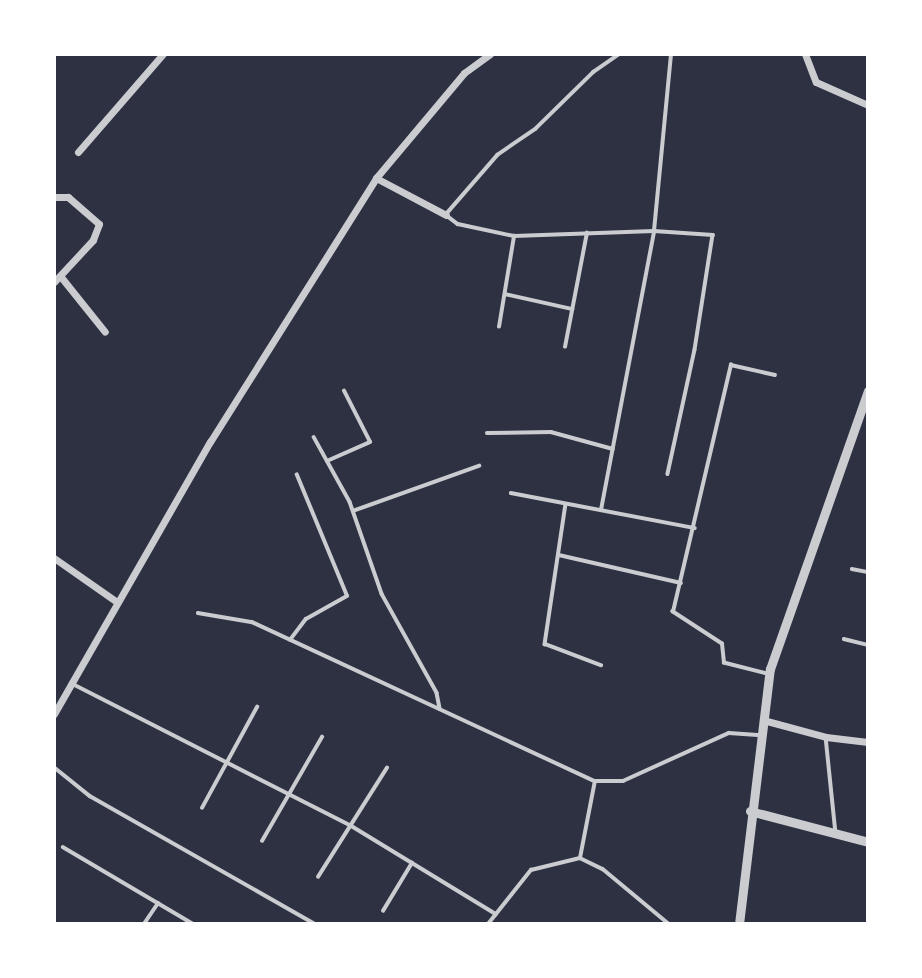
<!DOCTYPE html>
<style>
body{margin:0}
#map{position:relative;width:922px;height:978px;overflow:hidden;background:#2d3142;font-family:Arial,sans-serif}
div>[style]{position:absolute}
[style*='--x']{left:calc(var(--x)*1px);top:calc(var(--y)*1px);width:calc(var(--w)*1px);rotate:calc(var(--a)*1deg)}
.service>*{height:3.5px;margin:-1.75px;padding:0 1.75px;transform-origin:1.75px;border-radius:1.75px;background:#caccd0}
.minor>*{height:7px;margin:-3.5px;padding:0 3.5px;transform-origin:3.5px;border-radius:3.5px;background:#caccd0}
.tertiary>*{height:9px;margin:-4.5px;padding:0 4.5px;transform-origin:4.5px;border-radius:4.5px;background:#caccd0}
span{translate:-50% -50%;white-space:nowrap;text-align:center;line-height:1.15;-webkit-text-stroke:7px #fff;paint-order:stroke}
.frame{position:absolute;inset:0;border:56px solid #fff;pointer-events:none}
</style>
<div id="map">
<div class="service">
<div style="--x:620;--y:54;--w:32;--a:145"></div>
<div style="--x:594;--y:72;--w:81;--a:135.5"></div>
<div style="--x:536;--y:129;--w:46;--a:145.6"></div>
<div style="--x:498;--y:155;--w:79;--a:130.9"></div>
<div style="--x:446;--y:215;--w:15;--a:37"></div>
<div style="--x:458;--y:224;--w:57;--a:12.1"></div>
<div style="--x:514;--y:236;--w:140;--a:-2"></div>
<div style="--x:654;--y:231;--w:59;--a:3.9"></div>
<div style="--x:713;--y:235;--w:116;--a:98.9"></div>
<div style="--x:695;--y:350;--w:127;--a:102.3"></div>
<div style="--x:505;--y:294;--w:69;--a:12.6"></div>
<div style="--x:499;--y:327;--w:92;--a:-80.6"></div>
<div style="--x:565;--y:347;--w:116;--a:-79.1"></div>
<div style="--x:487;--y:433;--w:64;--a:-0.9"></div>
<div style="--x:551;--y:432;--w:64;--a:15.3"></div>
<div style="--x:314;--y:437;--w:74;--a:61"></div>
<div style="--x:350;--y:502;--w:97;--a:70.8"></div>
<div style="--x:382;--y:594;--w:113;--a:60.9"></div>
<div style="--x:437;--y:693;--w:16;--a:79"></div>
<div style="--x:327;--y:461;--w:47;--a:-23.8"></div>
<div style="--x:370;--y:442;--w:57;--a:-117"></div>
<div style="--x:511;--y:493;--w:187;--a:10.8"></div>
<div style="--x:566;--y:504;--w:142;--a:98.5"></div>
<div style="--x:545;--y:644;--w:60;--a:20.6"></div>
<div style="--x:601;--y:510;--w:284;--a:-79.2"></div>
<div style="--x:654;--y:231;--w:178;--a:-84.5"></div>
<div style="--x:353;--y:511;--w:134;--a:-19.7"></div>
<div style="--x:559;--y:555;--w:125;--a:12.9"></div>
<div style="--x:852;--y:569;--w:16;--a:11"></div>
<div style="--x:198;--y:613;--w:55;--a:9.5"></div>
<div style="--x:252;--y:622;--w:378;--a:24.9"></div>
<div style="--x:595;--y:781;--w:28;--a:0"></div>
<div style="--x:623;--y:781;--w:116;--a:-24.4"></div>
<div style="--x:729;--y:733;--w:32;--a:4"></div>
<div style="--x:844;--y:639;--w:25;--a:14"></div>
<div style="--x:290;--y:640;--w:26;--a:-53"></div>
<div style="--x:306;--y:619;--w:47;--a:-29.3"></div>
<div style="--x:347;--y:596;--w:131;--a:-112.5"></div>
<div style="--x:767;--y:674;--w:44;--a:-165.7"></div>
<div style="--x:724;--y:663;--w:19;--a:-96"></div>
<div style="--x:722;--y:644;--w:59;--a:-146.9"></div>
<div style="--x:673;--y:612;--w:254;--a:-76.8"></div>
<div style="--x:731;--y:365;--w:45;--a:12.8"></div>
<div style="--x:71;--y:683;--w:313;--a:27"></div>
<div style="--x:350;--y:825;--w:171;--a:31.4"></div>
<div style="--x:826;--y:737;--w:97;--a:84.1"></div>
<div style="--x:54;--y:767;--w:46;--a:38.9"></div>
<div style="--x:90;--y:796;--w:259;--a:29.6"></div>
<div style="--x:202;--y:808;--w:115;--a:-61.4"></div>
<div style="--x:262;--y:841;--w:120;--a:-60"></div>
<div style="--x:63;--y:847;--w:151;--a:30.6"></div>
<div style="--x:580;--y:858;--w:78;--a:-79"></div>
<div style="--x:318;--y:877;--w:129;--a:-57.7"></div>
<div style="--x:383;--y:911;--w:56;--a:-58.9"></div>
<div style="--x:144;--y:924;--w:25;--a:-56"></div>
<div style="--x:488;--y:924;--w:69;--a:-51.5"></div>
<div style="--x:531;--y:870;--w:50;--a:-13.8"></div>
<div style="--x:580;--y:858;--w:25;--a:26"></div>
<div style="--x:603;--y:869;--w:86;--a:39.8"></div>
</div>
<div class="minor">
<div style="--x:805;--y:54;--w:30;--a:69"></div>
<div style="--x:816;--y:82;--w:57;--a:23.9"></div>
<div style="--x:78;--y:152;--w:130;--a:-49.1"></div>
<div style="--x:376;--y:178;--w:79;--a:27.9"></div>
<div style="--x:54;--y:197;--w:14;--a:0"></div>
<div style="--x:68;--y:197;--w:41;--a:41.1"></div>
<div style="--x:99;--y:224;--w:17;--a:111"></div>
<div style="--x:93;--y:240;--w:57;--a:132.9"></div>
<div style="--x:61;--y:277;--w:70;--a:51.3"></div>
<div style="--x:54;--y:558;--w:77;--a:34.9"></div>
<div style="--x:54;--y:714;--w:314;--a:-60.2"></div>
<div style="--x:210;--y:442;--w:312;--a:-57.8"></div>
<div style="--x:376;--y:178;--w:137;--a:-50"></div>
<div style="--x:464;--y:73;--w:32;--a:-36"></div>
<div style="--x:763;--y:720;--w:65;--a:15.1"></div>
<div style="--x:826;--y:737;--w:42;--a:6.8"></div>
</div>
<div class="tertiary">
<div style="--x:750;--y:811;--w:122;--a:14.7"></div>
<div style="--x:739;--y:924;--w:257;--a:-83.1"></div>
<div style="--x:770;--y:669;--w:295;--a:-70.6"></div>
</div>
<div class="frame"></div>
</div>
